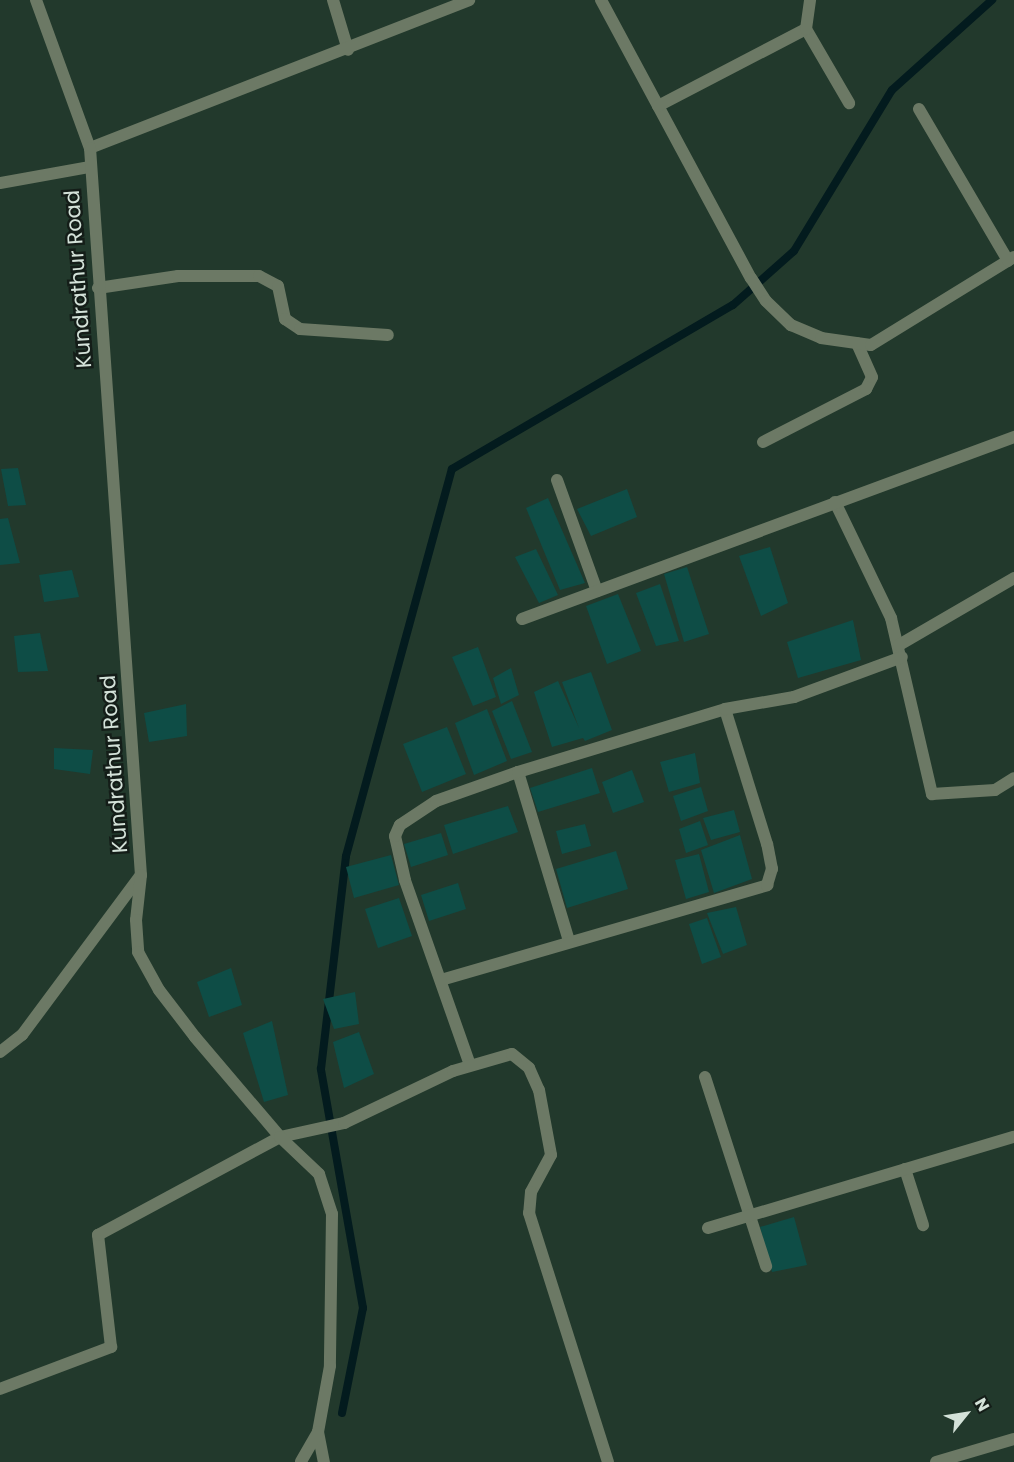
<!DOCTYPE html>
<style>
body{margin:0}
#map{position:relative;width:1014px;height:1462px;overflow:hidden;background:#22392c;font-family:Poppins,sans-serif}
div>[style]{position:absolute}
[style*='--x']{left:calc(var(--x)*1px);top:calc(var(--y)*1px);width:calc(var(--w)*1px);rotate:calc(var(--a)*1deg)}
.stream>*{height:8px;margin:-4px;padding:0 4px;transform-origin:4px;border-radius:4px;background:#031b1e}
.building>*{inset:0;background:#0e4d46}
.service>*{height:12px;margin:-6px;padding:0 6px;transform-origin:6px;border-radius:6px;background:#6c7965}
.minor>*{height:12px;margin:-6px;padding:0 6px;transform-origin:6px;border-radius:6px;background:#6c7965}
.tertiary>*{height:12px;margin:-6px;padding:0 6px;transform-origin:6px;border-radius:6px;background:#6c7965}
span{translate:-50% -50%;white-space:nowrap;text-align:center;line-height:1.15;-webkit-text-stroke:5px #141d18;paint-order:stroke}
.street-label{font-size:21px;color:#d4e2d9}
.north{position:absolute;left:936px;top:1384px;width:60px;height:60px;-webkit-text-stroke:4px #141d18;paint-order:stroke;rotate:60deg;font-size:16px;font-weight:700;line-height:24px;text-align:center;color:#d4e2d9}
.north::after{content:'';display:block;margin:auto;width:21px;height:27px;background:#d4e2d9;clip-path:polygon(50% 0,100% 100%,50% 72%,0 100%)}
</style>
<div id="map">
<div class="stream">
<div style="--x:342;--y:1413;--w:107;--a:-78.7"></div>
<div style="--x:363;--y:1308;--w:243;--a:-100"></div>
<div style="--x:321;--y:1069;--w:214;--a:-83.3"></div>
<div style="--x:346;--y:856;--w:401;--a:-74.7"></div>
<div style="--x:452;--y:469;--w:325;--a:-30.3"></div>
<div style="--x:733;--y:305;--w:81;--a:-41.5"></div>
<div style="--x:794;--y:251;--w:188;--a:-58.7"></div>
<div style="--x:892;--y:90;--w:135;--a:-42"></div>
</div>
<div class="building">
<div style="clip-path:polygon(18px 468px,26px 505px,8px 506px,1px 469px)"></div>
<div style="clip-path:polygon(627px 489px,637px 517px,591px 536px,577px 509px)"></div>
<div style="clip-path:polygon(548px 498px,585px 583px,560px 590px,526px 508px)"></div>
<div style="clip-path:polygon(8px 518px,20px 563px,0 565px,0 519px)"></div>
<div style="clip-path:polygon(770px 547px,788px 603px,761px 616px,739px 556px)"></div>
<div style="clip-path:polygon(536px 549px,558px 595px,539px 603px,515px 557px)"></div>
<div style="clip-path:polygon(687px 567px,709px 634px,684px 642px,664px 574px)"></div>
<div style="clip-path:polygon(72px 570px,79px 597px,44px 602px,39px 575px)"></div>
<div style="clip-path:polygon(660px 584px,679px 641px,656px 646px,636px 593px)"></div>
<div style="clip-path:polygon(618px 594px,641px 651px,607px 664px,586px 606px)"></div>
<div style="clip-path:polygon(853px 620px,861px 660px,798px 678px,787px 642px)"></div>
<div style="clip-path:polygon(40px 633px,48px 671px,18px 672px,14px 636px)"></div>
<div style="clip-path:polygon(478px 647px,496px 697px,473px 706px,452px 657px)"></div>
<div style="clip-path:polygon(511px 668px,519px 695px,501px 704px,493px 678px)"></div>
<div style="clip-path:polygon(591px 672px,612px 730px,585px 741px,583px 738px,552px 747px,534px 692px,558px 681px,579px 728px,562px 682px)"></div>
<div style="clip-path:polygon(512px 701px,532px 752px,511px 759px,492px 711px)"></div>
<div style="clip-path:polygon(186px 704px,187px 736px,149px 742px,144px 713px)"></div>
<div style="clip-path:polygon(487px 709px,507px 761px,474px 775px,455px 723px)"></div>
<div style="clip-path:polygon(447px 727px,466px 774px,422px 792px,403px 744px)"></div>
<div style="clip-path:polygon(54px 748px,93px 750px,90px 774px,54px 769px)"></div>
<div style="clip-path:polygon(695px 753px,700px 783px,669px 792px,660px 762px)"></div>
<div style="clip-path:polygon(592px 768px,600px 793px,538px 812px,530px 788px)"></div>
<div style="clip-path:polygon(632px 770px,644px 802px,613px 813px,602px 782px)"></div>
<div style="clip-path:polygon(701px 787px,708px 811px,681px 821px,673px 796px)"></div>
<div style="clip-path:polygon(508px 806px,518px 832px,453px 854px,444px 825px)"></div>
<div style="clip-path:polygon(734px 810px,740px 832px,711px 840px,703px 818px)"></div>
<div style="clip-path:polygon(700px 821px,708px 845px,686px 853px,679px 829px)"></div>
<div style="clip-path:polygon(585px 824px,591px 846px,562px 854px,556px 831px)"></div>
<div style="clip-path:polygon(441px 833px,448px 855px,411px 867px,404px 844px)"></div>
<div style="clip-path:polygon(740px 835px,752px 879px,714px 893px,701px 850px)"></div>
<div style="clip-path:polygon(616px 851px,628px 889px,567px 908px,556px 869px)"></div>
<div style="clip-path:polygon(699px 854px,709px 892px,686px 899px,675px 860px)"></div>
<div style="clip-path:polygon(391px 855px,399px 885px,354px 898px,346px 867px)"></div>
<div style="clip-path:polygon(458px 883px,466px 909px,429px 921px,421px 895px)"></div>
<div style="clip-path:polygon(399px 898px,412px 936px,378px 948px,365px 909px)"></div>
<div style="clip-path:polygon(736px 907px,747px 945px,723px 954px,707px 913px)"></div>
<div style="clip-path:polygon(707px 918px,721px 957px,702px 964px,689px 924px)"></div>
<div style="clip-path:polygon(231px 968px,242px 1005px,209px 1017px,197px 982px)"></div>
<div style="clip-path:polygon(355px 992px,359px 1024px,334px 1029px,323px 999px)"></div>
<div style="clip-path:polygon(272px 1021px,288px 1095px,264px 1102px,243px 1033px)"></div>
<div style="clip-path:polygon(359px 1032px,374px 1074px,344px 1088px,333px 1042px)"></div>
<div style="clip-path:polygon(794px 1217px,807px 1265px,772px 1272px,760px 1227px)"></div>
</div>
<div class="service">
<div style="--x:0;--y:183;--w:90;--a:-10.2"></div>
<div style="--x:763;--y:442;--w:116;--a:-27.2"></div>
<div style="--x:866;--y:389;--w:13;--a:-63"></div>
<div style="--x:872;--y:377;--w:37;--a:-114"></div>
</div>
<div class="minor">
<div style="--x:333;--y:0;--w:52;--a:73.3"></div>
<div style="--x:601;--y:0;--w:316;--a:61.7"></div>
<div style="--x:751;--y:278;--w:27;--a:57"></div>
<div style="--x:766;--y:301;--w:35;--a:44"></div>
<div style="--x:791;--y:325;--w:33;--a:23"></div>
<div style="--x:821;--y:338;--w:50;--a:8"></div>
<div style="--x:871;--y:345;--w:168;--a:-31.6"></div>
<div style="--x:806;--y:29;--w:86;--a:59.8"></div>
<div style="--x:658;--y:106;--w:167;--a:-27.5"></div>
<div style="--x:806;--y:29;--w:29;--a:-82"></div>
<div style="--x:919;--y:109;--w:176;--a:59.6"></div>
<div style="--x:90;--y:148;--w:407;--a:-21.3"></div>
<div style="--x:98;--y:288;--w:81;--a:-8.5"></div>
<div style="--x:178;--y:276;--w:81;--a:0"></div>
<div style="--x:259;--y:276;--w:21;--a:28"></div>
<div style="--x:278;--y:286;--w:34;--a:78"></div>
<div style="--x:285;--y:319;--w:18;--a:34"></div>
<div style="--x:300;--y:329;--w:88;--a:3.9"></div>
<div style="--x:557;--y:480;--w:118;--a:70.2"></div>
<div style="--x:835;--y:502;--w:129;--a:64.2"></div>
<div style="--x:891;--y:618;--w:181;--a:76.9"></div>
<div style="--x:932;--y:794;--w:63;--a:-3.6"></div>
<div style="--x:995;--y:790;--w:22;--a:-32"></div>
<div style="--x:522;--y:619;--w:525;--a:-20.3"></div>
<div style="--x:899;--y:645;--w:133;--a:-30.2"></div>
<div style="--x:518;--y:772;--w:177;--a:73.2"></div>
<div style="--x:441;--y:980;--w:340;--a:-16.2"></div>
<div style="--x:767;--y:885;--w:17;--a:-73"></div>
<div style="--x:772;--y:869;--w:25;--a:-101"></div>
<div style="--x:767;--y:844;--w:141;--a:-107.3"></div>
<div style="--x:0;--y:1052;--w:28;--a:-38"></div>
<div style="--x:22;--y:1035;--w:199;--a:-53.4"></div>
<div style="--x:470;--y:1065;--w:196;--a:-109.4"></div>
<div style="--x:405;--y:880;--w:45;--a:-102.8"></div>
<div style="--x:395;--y:836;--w:12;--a:-66"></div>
<div style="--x:400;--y:825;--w:43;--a:-33.7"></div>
<div style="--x:436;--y:801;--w:87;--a:-19.5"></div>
<div style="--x:518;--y:772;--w:216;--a:-16.9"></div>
<div style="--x:725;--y:709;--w:70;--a:-9.9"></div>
<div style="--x:794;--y:697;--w:115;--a:-20.3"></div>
<div style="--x:705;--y:1077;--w:199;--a:72.1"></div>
<div style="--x:905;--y:1169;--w:59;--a:72.2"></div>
<div style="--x:708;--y:1228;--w:319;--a:-16.6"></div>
<div style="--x:0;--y:1389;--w:119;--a:-20.7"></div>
<div style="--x:111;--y:1347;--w:113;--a:-96.6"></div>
<div style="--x:98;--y:1235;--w:207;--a:-28.3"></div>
<div style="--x:280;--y:1137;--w:66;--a:-12.3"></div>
<div style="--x:344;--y:1123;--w:121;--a:-25.5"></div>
<div style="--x:453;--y:1071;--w:61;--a:-16.1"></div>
<div style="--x:512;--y:1054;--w:22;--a:39"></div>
<div style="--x:529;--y:1068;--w:24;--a:66"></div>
<div style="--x:539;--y:1090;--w:66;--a:79.5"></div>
<div style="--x:551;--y:1155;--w:42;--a:118.4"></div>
<div style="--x:531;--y:1192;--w:21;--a:95"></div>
<div style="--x:529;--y:1213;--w:261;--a:72.4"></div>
<div style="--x:318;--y:1432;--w:31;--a:79"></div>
<div style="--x:936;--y:1462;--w:81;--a:-16.4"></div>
</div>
<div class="tertiary">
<div style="--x:36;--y:0;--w:158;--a:70"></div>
<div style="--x:90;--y:148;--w:729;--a:85.99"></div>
<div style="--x:141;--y:875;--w:45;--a:96.3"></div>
<div style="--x:136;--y:920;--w:32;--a:86"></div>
<div style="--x:138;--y:952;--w:43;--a:61.1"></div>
<div style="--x:159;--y:990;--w:59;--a:52.5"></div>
<div style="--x:195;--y:1037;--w:131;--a:49.6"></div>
<div style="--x:280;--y:1137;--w:54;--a:43.5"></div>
<div style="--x:319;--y:1174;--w:42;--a:72"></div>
<div style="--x:332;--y:1214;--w:152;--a:90.8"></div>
<div style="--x:330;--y:1366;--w:67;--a:100.3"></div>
<div style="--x:318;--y:1432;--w:34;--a:120"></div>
</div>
<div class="street-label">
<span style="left:78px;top:279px;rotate:-94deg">Kundrathur Road</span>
<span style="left:114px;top:764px;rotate:-94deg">Kundrathur Road</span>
</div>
<div class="north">N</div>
</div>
